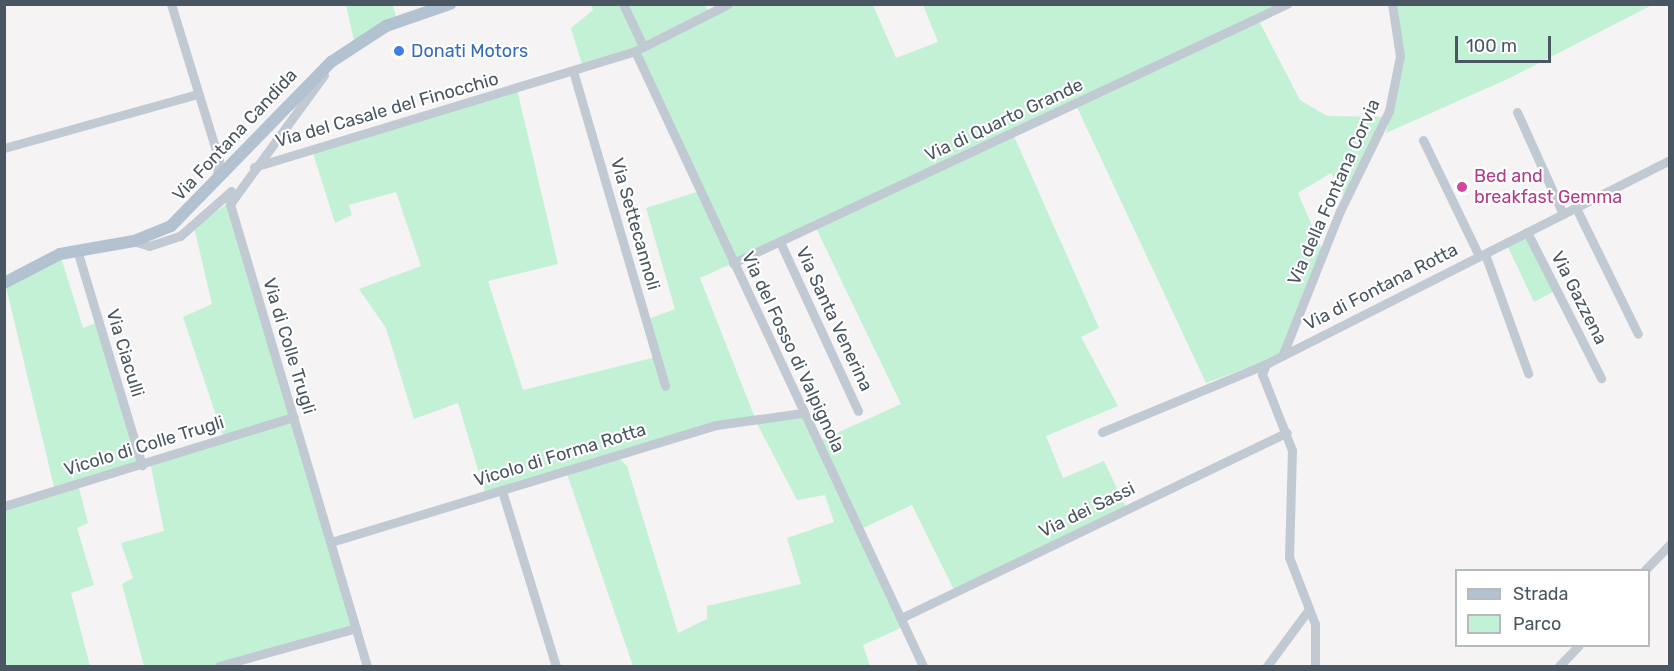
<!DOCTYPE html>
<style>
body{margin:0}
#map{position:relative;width:1674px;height:671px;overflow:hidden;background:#f5f3f3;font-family:Rubik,sans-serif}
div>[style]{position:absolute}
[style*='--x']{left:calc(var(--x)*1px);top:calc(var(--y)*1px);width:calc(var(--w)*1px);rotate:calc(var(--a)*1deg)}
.green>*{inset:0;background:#c3f1d5}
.minor>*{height:9px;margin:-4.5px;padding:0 4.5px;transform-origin:4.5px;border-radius:4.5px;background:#c1cad2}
.major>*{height:12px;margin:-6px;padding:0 6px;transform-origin:6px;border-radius:6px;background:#b3c2d1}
.dots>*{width:16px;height:16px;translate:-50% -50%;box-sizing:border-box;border:3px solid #fff;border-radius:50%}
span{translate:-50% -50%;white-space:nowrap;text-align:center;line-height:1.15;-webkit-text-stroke:4.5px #fff;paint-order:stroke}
.shop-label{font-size:18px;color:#366cbe}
.left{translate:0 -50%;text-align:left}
.street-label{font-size:18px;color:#4a5661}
.hotel-label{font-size:18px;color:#b23c85}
.frame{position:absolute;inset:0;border:6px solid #4a5661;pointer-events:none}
.legend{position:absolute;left:1455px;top:569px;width:195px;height:78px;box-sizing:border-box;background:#fff;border:2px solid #b7bbc0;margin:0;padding:8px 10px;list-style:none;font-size:18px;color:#4a5661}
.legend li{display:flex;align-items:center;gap:12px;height:30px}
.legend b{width:30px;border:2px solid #b7bbc0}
.scale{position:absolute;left:1455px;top:36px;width:96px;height:27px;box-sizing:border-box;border:3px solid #4a5661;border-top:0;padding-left:8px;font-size:18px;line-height:21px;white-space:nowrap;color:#4a5661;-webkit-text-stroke:4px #fff;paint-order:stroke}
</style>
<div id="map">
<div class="green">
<div style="clip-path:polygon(346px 5px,393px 5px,397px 21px,355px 45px)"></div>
<div style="clip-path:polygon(evenodd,591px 5px,705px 5px,708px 11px,728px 5px,873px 5px,896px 58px,938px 42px,923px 5px,1287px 5px,1258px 19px,1300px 100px,1327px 116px,1387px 117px,1346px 199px,1331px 173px,1298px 193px,1324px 254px,1283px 354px,1206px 383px,1076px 105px,1013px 134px,1099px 328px,1081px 337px,1118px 406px,1046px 436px,1063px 478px,1104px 461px,1127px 509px,955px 592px,912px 505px,859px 530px,905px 626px,863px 645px,870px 666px,633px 666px,566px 471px,486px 496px,458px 403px,414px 419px,386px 328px,359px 289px,421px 266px,396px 192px,349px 205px,352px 215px,335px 223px,312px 150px,517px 89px,558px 264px,488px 281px,523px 390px,656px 357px,646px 320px,675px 309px,646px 208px,700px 191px,635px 51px,583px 68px,571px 28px,593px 10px,591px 5px,815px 226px,901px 404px,817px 442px,802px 413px,755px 418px,700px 278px,815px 226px,591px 5px,754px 418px,797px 500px,825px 495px,834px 522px,787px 538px,801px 584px,707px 606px,707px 619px,678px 633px,627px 466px,617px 456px,754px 418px)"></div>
<div style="clip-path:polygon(1397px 5px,1652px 5px,1510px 78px,1386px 133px,1404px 64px)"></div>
<div style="clip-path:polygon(230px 202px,356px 628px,219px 666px,144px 666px,122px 584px,133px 578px,121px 543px,164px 531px,150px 462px,224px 439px,183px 317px,212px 304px,194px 227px)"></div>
<div style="clip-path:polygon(1525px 236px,1553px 292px,1534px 302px,1507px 245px)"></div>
<div style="clip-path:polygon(60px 254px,83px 328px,99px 322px,142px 465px,78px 484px,88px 523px,77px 528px,94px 585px,71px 593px,90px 666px,5px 666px,4px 506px,55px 491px,5px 283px)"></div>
</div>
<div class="minor">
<div style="--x:171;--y:4;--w:163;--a:72.9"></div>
<div style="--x:219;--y:160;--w:17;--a:97"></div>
<div style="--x:623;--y:4;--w:44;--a:64.6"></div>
<div style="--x:635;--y:51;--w:679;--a:64.91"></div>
<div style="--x:573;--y:71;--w:328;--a:73.7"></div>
<div style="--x:324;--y:75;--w:160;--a:126.1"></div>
<div style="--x:230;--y:204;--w:482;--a:73.5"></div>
<div style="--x:1517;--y:112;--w:112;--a:65.7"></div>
<div style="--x:1423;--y:140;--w:129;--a:64.2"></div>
<div style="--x:4;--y:148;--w:200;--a:-15.6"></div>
<div style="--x:254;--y:167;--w:398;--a:-16.9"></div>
<div style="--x:635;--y:51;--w:104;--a:-26.8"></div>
<div style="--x:1576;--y:208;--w:140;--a:63.8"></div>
<div style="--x:1527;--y:232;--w:164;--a:63.1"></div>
<div style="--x:134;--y:241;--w:16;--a:18"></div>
<div style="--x:149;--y:246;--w:33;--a:-18"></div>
<div style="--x:180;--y:236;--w:68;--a:-41.4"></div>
<div style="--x:780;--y:242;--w:186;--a:65.2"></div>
<div style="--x:77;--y:250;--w:225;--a:73.2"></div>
<div style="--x:1485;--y:254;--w:127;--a:70.1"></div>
<div style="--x:733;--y:263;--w:612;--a:-25.06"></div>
<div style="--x:1283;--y:354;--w:154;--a:-68.3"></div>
<div style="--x:1340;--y:211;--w:111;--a:-63.9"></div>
<div style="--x:1389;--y:111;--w:56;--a:-78.7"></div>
<div style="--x:1400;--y:56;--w:53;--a:-98.7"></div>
<div style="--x:1266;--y:364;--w:11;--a:112"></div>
<div style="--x:1262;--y:374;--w:82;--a:68.5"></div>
<div style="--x:1292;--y:450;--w:107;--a:91.6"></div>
<div style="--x:1289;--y:557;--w:72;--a:68.8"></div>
<div style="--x:1315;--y:624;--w:42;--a:90"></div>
<div style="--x:1102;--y:432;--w:178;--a:-22.5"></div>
<div style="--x:1266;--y:364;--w:453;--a:-26.8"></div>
<div style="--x:502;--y:491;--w:183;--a:72.9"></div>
<div style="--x:4;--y:506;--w:303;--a:-17.1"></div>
<div style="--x:331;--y:542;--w:402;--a:-16.9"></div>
<div style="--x:716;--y:425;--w:87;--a:-7.9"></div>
<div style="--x:1645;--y:570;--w:36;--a:-46"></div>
<div style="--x:901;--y:618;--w:428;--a:-25.7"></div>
<div style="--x:219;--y:666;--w:142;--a:-15.5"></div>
<div style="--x:1267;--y:666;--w:71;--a:-53.6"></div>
<div style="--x:1559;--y:666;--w:28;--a:-46"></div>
</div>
<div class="major">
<div style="--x:4;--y:283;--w:63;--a:-27.4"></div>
<div style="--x:60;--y:254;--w:75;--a:-10"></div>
<div style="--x:134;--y:241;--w:40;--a:-22"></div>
<div style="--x:171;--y:226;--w:229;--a:-45.7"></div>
<div style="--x:331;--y:62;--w:66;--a:-33.2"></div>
<div style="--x:386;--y:26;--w:68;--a:-19"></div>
</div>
<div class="dots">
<div style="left:399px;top:51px;background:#3f7fe0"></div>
<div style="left:1462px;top:187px;background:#d1479c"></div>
</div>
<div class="shop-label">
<span class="left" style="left:411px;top:51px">Donati Motors</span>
</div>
<div class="street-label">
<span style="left:387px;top:110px;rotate:-16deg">Via del Casale del Finocchio</span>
<span style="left:1004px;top:120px;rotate:-25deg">Via di Quarto Grande</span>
<span style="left:235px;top:135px;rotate:-47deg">Via Fontana Candida</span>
<span style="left:1334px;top:192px;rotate:-66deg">Via della Fontana Corvia</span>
<span style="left:635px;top:224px;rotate:74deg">Via Settecannoli</span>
<span style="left:1381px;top:287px;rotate:-27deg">Via di Fontana Rotta</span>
<span style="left:1579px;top:298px;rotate:63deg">Via Gazzena</span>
<span style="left:834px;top:319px;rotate:65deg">Via Santa Venerina</span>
<span style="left:289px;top:346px;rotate:73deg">Via di Colle Trugli</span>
<span style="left:793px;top:352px;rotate:65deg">Via del Fosso di Valpignola</span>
<span style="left:125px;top:353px;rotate:73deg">Via Ciaculli</span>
<span style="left:144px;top:446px;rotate:-17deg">Vicolo di Colle Trugli</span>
<span style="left:560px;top:455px;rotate:-17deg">Vicolo di Forma Rotta</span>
<span style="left:1087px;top:510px;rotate:-26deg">Via dei Sassi</span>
</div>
<div class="hotel-label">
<span class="left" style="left:1474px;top:187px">Bed and<br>breakfast Gemma</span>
</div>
<div class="frame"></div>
<ul class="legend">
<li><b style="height:8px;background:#b3c2d1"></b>Strada</li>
<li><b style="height:16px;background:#c3f1d5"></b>Parco</li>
</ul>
<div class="scale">100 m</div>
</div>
